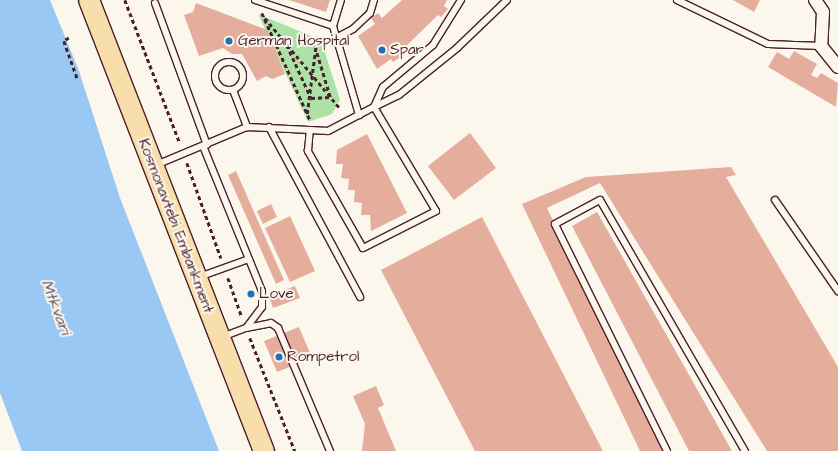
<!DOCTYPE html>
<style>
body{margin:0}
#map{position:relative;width:838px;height:451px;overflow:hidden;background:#fbf7ec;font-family:"Architects Daughter",sans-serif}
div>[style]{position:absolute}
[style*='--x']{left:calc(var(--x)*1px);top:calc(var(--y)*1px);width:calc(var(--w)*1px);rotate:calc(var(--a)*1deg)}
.green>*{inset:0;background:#ace2a5}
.water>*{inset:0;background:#99c8f4}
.building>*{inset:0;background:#e5ad9c}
.path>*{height:2.5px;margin-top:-1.25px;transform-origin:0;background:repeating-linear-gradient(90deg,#4a1f2b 0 4px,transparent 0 7px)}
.roads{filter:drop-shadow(1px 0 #4a1f2b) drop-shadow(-1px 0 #4a1f2b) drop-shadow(0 1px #4a1f2b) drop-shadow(0 -1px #4a1f2b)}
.service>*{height:6px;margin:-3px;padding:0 3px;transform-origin:3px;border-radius:3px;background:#fbf7ec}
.service>.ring{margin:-3px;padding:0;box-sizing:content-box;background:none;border:6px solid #fbf7ec;border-radius:50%}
.minor>*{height:12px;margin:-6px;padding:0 6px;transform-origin:6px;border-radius:6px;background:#fbf7ec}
.primary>*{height:20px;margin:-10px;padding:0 10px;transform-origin:10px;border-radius:10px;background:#f8deab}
.dots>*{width:11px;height:11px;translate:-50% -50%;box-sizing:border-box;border:2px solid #fbf7ec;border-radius:50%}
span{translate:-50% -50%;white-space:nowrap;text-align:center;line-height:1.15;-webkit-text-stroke:4px #fbf7ec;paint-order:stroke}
.poi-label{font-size:15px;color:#4a1f2b}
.left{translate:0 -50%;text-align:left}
.street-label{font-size:15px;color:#4a1f2b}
.water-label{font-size:16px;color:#625267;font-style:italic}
</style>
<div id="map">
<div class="green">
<div style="clip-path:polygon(258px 14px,321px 40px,340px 100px,332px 114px,308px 122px)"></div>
</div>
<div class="water">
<div style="clip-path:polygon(0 0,50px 0,79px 71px,120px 198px,219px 451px,22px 451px,0 393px)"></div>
</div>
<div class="building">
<div style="clip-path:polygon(289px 0,330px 0,326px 12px)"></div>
<div style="clip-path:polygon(402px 0,447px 0,444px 6px,448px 9px,441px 17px,438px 15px,400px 52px,402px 56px,393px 62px,391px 59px,377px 69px,358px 36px,375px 24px,371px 18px,378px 13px,382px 18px)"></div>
<div style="clip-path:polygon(733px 0,760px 0,754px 12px)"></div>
<div style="clip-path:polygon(196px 3px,267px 30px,285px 74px,272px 79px,266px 76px,257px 81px,242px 54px,232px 54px,223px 48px,199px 56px,184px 15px,193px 12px)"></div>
<div style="clip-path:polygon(794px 51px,817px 64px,811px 75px,817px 78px,821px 73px,838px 83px,836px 107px,768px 67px,777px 52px,789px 59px)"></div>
<div style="clip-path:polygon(470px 133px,496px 168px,454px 200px,428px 166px)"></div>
<div style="clip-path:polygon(367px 134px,407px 213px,371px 231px,370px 215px,361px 215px,362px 203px,354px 202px,355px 190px,348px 190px,349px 179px,341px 178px,343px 164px,336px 164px,337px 150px)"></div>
<div style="clip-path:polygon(731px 167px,736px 175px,726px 177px,838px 367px,838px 451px,767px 451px,600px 183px,547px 208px,663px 451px,640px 451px,522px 204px,586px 177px)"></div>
<div style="clip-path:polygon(236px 171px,284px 280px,276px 284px,228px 175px)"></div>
<div style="clip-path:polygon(271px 204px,277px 217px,263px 224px,257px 211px)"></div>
<div style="clip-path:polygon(597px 212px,732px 451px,689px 451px,572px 226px)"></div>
<div style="clip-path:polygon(290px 216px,315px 271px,290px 282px,265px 228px)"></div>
<div style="clip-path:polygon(482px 217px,603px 451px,475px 451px,381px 270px)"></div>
<div style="clip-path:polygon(295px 286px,300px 298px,273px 308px,269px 296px)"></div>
<div style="clip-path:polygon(299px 327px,312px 358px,277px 372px,264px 341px)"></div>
<div style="clip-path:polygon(376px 386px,384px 405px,378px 408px,396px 451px,362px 451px,365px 424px,353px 396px)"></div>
</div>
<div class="path">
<div style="--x:125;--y:0;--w:153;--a:69"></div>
<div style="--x:262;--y:13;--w:117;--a:65.8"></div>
<div style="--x:265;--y:18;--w:116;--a:50.3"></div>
<div style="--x:69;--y:38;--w:6;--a:149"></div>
<div style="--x:64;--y:41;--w:41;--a:70.3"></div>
<div style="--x:287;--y:45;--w:58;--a:65.6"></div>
<div style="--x:311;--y:98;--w:19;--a:-3"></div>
<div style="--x:330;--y:97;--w:48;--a:-106.9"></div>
<div style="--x:307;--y:114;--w:78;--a:-82.6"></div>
<div style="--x:187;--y:163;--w:101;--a:70.3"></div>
<div style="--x:228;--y:278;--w:41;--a:70.3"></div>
<div style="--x:250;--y:338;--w:122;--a:68.3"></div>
</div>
<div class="roads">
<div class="service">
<div style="--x:255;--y:0;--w:82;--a:18.4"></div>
<div style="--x:333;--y:26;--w:27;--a:-73"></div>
<div style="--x:677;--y:0;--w:101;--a:25.8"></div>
<div style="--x:768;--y:44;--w:53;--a:2.2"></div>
<div style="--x:155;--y:3;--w:151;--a:69.9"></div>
<div style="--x:333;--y:26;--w:93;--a:73.7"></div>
<div style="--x:336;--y:38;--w:19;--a:-28"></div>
<div style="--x:353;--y:29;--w:23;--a:-43"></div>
<div style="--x:370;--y:13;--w:14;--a:-73"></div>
<div class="ring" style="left:215px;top:62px;width:22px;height:22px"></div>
<div style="--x:233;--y:90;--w:40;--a:69"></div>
<div style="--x:374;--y:107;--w:121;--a:59.2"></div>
<div style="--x:436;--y:211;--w:82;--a:153.1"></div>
<div style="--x:363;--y:248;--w:112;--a:-119.6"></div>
<div style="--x:308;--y:151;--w:21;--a:-85"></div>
<div style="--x:310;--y:130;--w:18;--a:3"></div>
<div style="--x:328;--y:131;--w:52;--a:-27.6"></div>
<div style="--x:374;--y:107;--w:28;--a:-26"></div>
<div style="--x:399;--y:95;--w:75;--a:-39"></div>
<div style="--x:457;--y:48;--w:69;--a:-43.8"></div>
<div style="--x:374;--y:107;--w:22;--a:-66"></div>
<div style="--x:383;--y:87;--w:65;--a:-40"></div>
<div style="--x:433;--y:45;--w:53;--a:-58.1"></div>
<div style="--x:269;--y:127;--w:193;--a:61.8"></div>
<div style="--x:203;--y:146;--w:157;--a:67.9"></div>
<div style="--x:262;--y:291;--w:16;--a:90"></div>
<div style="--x:262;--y:307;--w:26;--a:127"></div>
<div style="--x:156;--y:165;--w:99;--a:-22.7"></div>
<div style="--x:247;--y:127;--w:63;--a:2.7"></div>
<div style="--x:775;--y:200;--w:111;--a:55.3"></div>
<div style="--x:199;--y:277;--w:53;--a:-19.8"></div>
<div style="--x:222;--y:337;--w:26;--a:-21"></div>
<div style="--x:246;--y:328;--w:25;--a:-11"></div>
<div style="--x:271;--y:323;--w:9;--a:36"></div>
<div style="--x:278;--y:328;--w:134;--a:67.1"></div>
<div style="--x:667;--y:451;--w:253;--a:-116.3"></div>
<div style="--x:555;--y:224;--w:51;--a:-28.1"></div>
<div style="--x:600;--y:200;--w:290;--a:60"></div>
</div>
<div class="minor">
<div style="--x:815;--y:0;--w:14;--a:56"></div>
<div style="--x:823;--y:12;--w:34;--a:93"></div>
<div style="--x:821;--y:46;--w:27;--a:51"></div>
</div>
<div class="primary">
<div style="--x:89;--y:0;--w:484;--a:68.8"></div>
</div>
</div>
<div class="dots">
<div style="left:229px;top:41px;background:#1f6fb2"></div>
<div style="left:382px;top:50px;background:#1f6fb2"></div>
<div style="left:251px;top:294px;background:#1f6fb2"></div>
<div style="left:279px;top:357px;background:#1f6fb2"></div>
</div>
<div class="poi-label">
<span class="left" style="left:238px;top:41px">German Hospital</span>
<span class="left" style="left:390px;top:50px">Spar</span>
<span class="left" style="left:259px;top:294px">Love</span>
<span class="left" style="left:287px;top:357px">Rompetrol</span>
</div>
<div class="street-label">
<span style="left:176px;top:226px;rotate:69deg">Kosmonavtebi Embankment</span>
</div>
<div class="water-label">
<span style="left:56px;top:307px;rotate:69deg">Mtkvari</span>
</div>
</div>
